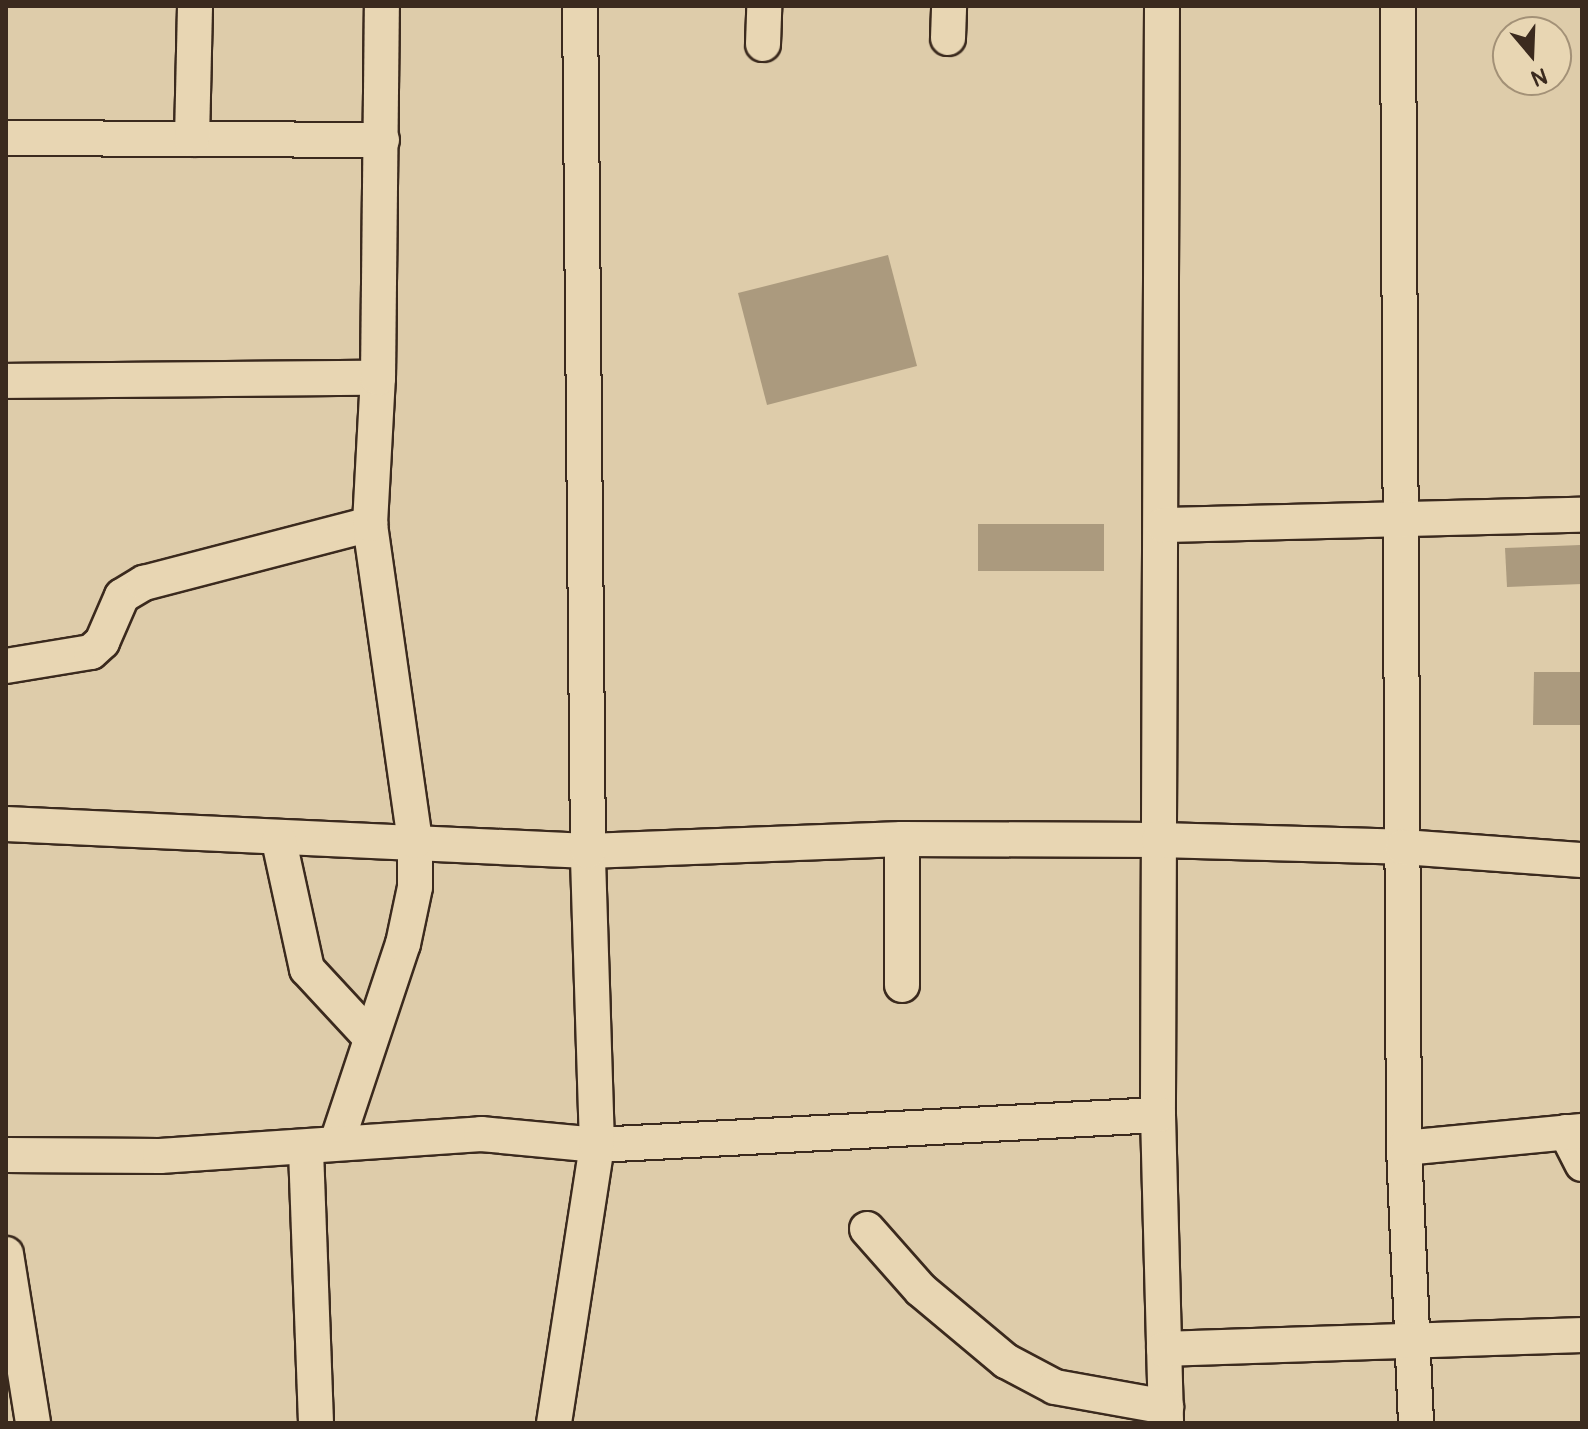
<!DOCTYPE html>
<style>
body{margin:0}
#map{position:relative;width:1588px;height:1429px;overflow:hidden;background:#deccaa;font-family:Pangolin,sans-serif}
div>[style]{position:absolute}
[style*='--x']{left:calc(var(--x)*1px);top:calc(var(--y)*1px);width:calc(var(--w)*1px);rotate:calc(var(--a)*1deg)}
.building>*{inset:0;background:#ab9a7e}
.roads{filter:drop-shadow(2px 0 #3b2a1e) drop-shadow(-2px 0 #3b2a1e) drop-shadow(0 2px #3b2a1e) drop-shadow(0 -2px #3b2a1e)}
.minor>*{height:34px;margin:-17px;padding:0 17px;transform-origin:17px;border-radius:17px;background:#e8d6b3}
span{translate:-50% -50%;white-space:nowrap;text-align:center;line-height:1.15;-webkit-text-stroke:6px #e8d6b3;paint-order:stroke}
.frame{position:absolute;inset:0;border:8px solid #3b2a1e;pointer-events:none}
.north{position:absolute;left:1492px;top:16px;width:80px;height:80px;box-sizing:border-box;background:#e8d6b3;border:2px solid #a39177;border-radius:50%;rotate:161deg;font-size:22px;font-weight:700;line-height:32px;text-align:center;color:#3b2a1e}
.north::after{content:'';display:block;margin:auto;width:28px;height:36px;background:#3b2a1e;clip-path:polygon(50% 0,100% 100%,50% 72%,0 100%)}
</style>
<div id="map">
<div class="building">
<div style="clip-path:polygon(888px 255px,917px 366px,767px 405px,738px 293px)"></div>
<div style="clip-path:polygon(978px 524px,1104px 524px,1104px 571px,978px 571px)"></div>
<div style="clip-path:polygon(1580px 545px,1582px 584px,1507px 587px,1505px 548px)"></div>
<div style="clip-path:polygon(1534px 672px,1582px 672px,1582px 725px,1533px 725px)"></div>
</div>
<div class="roads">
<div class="minor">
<div style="--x:1162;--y:6;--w:1109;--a:90.21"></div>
<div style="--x:1158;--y:1115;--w:308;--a:88.5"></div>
<div style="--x:1398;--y:6;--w:1142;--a:89.7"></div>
<div style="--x:1404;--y:1148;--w:275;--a:87.5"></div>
<div style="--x:948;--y:38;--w:32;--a:-88"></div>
<div style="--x:763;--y:44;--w:38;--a:-88"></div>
<div style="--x:6;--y:138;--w:376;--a:0.3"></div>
<div style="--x:192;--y:139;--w:133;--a:-88.7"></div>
<div style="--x:6;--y:381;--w:372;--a:-0.5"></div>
<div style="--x:1163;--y:525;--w:419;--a:-1.4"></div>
<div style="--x:6;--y:666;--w:86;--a:-9.4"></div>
<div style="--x:91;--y:652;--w:15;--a:-42"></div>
<div style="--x:102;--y:642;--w:50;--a:-66.5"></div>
<div style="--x:122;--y:596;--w:26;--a:-31"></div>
<div style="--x:144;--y:583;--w:234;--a:-14.6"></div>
<div style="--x:6;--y:824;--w:583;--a:2.66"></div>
<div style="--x:588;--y:851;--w:314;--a:-2.2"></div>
<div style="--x:902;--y:839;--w:257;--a:0.2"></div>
<div style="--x:1159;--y:840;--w:244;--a:1.6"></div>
<div style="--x:1403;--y:847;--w:179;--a:4.2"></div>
<div style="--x:902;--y:839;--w:146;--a:90"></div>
<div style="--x:279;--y:841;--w:131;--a:77.7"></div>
<div style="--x:307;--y:969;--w:91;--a:47.2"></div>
<div style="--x:1566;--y:1132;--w:36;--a:63"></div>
<div style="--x:337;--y:1142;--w:209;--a:-71.6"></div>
<div style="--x:403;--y:944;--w:58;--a:-78.1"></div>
<div style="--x:415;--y:887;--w:46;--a:-90"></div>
<div style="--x:415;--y:841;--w:320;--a:-98.1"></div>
<div style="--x:370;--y:524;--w:146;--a:-86.9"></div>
<div style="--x:378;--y:378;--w:372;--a:-89.4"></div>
<div style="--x:1404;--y:1148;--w:179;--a:-5.5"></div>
<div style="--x:306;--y:1150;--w:273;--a:87.9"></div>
<div style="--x:6;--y:1155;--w:154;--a:0.4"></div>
<div style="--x:160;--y:1156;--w:322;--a:-3.9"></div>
<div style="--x:481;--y:1134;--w:117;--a:5.4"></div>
<div style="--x:597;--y:1145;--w:562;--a:-3.06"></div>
<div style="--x:867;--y:1229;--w:81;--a:48.5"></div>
<div style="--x:921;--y:1290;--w:111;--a:39.9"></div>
<div style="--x:1006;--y:1361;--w:55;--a:28"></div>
<div style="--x:1055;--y:1387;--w:113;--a:10.2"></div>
<div style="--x:6;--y:1254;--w:171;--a:80.9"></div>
<div style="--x:1164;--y:1349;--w:418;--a:-1.9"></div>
<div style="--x:554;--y:1423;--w:281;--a:-81.2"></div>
<div style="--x:597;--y:1145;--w:294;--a:-91.8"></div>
<div style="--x:588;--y:851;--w:845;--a:-90.54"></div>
</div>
</div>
<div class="frame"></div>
<div class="north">N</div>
</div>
